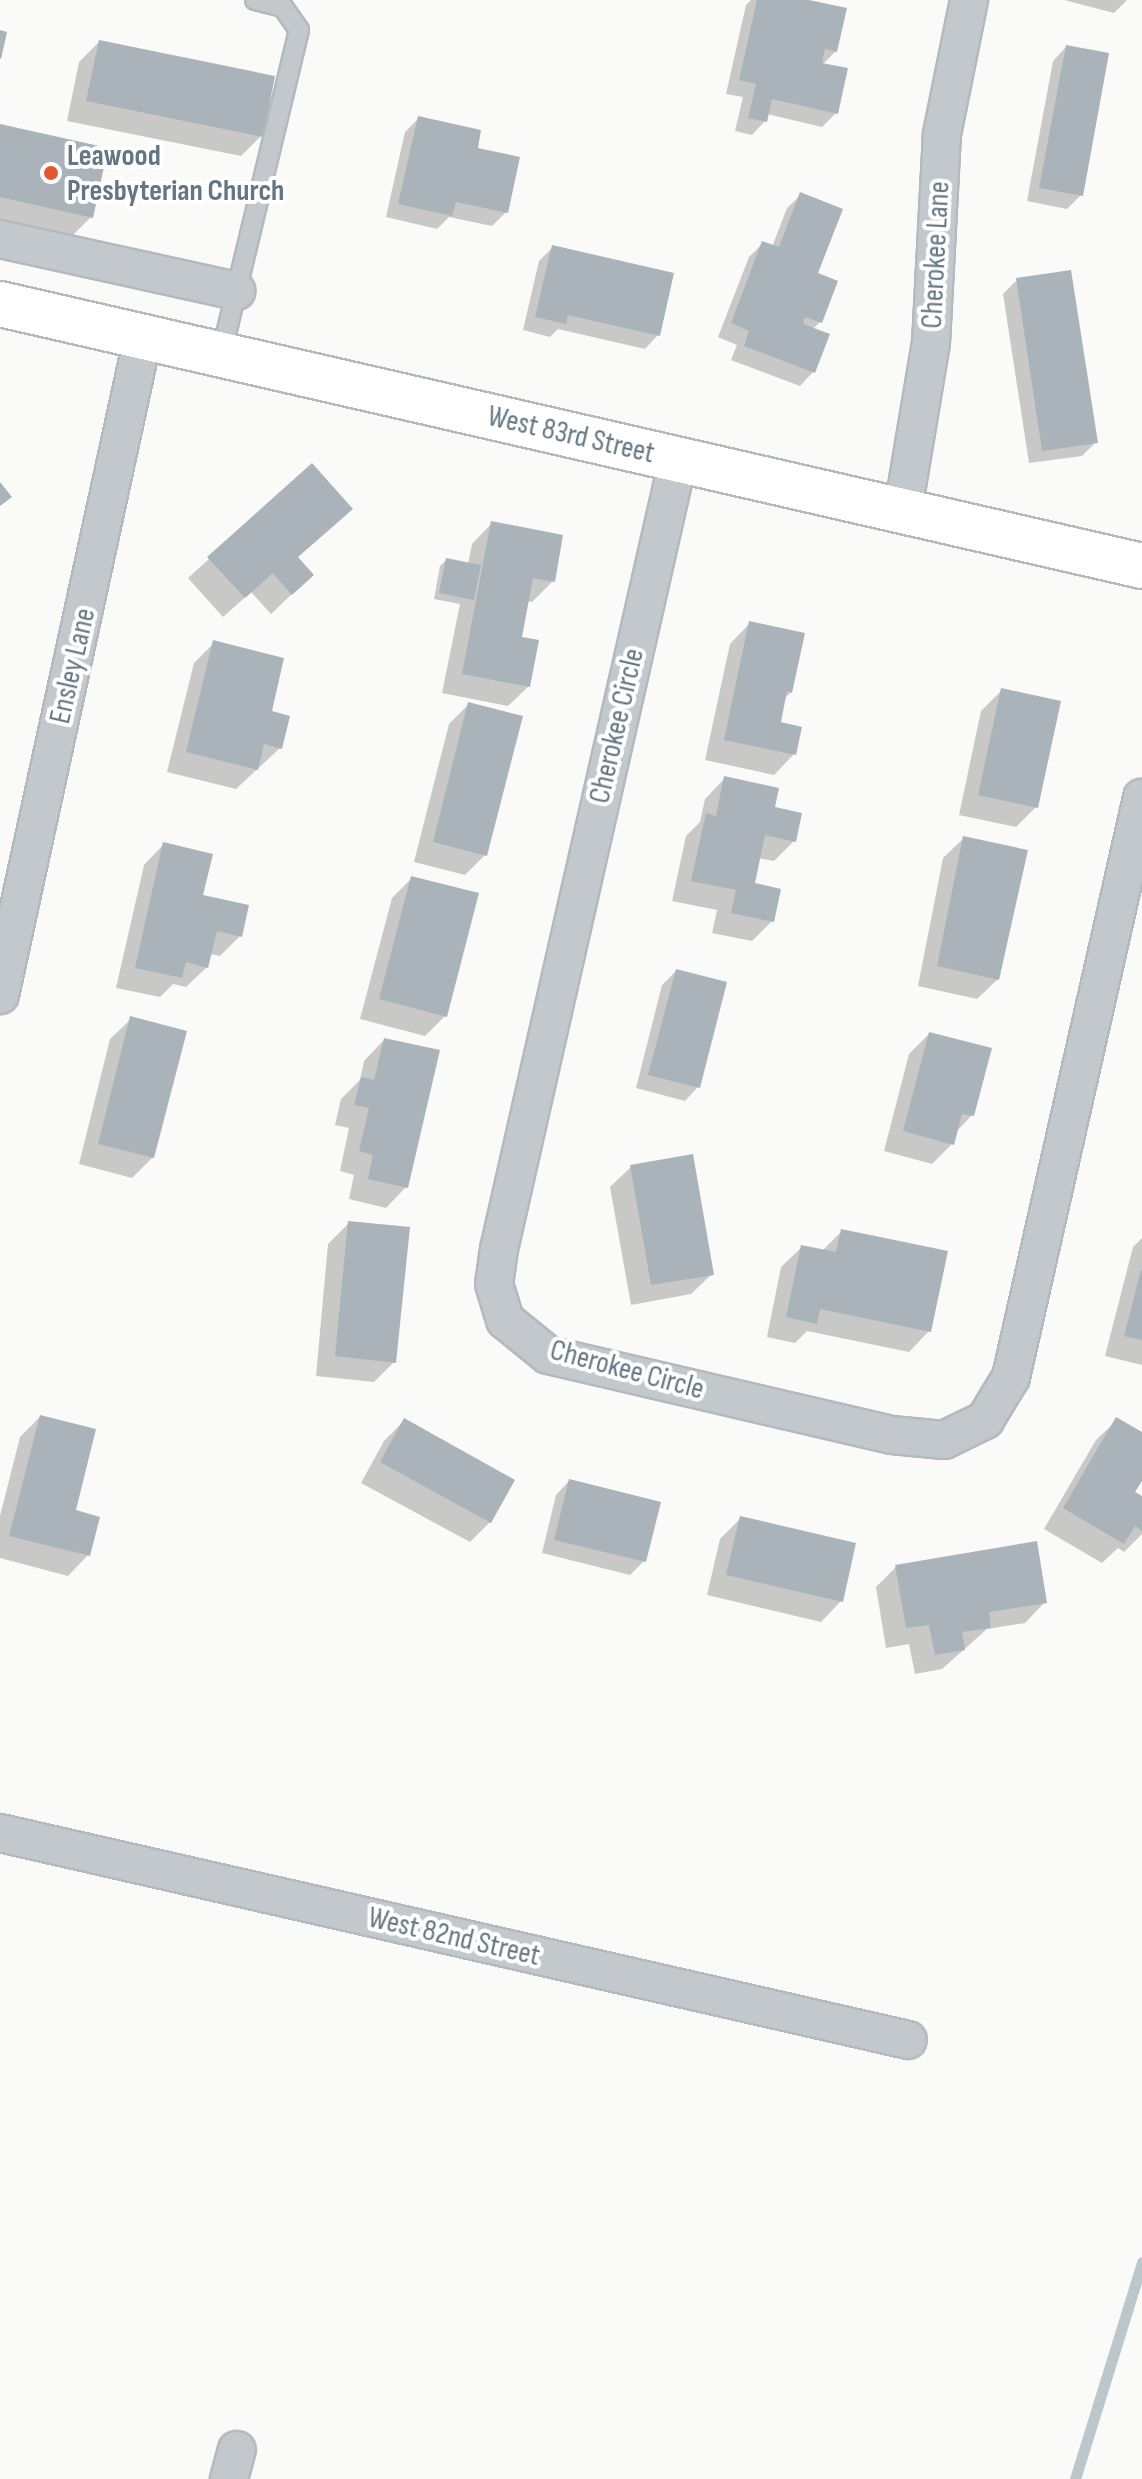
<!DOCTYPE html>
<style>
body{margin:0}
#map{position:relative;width:1142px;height:2479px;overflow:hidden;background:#fafaf8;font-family:"Sofia Sans Condensed",sans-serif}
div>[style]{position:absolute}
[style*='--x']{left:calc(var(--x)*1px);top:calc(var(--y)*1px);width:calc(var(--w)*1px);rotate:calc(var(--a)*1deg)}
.shadow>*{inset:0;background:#0003}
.stream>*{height:11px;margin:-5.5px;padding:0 5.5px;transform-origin:5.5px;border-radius:5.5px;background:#bbc7cb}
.building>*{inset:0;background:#aab3b9}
.roads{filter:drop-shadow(2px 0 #b3babf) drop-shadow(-2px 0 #b3babf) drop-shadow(0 2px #b3babf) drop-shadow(0 -2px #b3babf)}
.lane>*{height:18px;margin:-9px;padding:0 9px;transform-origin:9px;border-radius:9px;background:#c3c8cc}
.street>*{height:36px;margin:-18px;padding:0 18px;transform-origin:18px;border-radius:18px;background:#c3c8cc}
.secondary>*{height:44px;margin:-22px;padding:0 22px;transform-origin:22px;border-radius:22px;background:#fff}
.dots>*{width:22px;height:22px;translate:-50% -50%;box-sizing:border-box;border:4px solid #fff;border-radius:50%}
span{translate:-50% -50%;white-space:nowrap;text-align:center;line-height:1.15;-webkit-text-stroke:8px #fff;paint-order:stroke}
.poi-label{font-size:30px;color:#657683;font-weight:700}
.left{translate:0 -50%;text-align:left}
.street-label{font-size:30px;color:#657683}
</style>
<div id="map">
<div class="shadow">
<div style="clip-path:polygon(751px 0,800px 0,836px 51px,822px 65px,836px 113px,822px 127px,767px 114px,765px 121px,752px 135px,735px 131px,743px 97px,726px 94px,746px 5px)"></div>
<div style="clip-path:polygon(1064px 0,1127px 0,1114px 13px)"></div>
<div style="clip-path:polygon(99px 42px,261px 136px,241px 156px,67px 121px,79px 62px)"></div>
<div style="clip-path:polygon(1066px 47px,1081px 195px,1067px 209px,1027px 201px,1053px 61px)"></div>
<div style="clip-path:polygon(419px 118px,475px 149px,506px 212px,492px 226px,449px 217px,437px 229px,386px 217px,405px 132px)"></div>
<div style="clip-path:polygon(0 126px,91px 217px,65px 243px,0 229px)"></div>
<div style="clip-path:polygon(801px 195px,820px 322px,812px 330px,813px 372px,800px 386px,731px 360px,737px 345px,718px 337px,749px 257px,763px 243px,772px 247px,787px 208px)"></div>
<div style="clip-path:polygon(553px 247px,658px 335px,645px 349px,558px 329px,550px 337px,523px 330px,539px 261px)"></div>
<div style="clip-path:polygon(1017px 280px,1096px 442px,1082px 456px,1029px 463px,1003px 294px)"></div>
<div style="clip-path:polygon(312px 466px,297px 558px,312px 575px,271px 614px,251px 592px,223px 617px,188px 578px)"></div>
<div style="clip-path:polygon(492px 523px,553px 581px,532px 602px,526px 601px,519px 638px,529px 686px,508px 706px,442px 693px,460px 604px,434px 599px,440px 566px,446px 560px,468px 564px,472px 544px)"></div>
<div style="clip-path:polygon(750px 623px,791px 692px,784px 699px,778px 724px,794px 754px,774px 775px,705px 760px,730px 644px)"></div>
<div style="clip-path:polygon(214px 643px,269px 713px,280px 748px,236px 789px,167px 772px,194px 663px)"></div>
<div style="clip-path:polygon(1002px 690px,1036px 807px,1016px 827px,959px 815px,981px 711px)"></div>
<div style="clip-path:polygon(469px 704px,485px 855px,465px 875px,414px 862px,449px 724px)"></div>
<div style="clip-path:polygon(725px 778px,773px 809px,794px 841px,774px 861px,758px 858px,753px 885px,772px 921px,752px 941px,712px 933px,717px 910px,672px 901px,686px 836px,700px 822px,705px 799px)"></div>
<div style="clip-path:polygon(964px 838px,998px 979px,977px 999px,918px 986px,943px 858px)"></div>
<div style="clip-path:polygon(164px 844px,201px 897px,240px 936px,220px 956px,210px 954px,207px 967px,186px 987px,173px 984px,160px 997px,116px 988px,144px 865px)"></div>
<div style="clip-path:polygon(412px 878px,445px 1016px,425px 1036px,360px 1019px,392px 898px)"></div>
<div style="clip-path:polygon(676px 971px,698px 1087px,685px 1101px,636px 1088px,662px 985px)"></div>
<div style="clip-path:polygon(131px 1019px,153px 1157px,132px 1178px,79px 1164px,110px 1039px)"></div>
<div style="clip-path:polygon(929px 1034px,972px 1115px,956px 1132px,952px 1144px,932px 1164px,884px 1151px,909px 1054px)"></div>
<div style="clip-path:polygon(384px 1040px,406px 1187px,386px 1208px,349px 1199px,354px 1175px,340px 1171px,349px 1128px,335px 1125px,341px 1099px,360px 1080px,364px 1061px)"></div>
<div style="clip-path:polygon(631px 1167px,712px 1274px,691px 1294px,631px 1305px,610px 1187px)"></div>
<div style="clip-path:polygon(349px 1223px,394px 1362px,374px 1382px,316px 1376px,328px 1244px)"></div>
<div style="clip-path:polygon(842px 1231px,929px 1331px,909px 1352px,807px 1331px,795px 1343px,767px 1337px,781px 1267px,802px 1247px,822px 1251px)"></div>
<div style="clip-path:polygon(1142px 1238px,1142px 1365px,1105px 1356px,1133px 1247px)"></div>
<div style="clip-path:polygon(40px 1417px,88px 1555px,68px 1576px,0 1558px,0 1516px,20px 1437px)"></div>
<div style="clip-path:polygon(1117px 1420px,1142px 1435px,1142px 1477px,1133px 1493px,1142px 1499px,1142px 1534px,1124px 1552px,1118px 1548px,1102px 1563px,1044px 1529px,1096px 1440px)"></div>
<div style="clip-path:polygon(404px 1421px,490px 1522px,470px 1542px,361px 1483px,384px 1441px)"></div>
<div style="clip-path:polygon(569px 1481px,644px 1561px,630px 1575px,542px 1553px,556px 1495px)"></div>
<div style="clip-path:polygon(741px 1518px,841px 1601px,821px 1622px,707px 1595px,720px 1539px)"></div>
<div style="clip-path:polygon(896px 1567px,1045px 1602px,1025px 1623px,987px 1629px,942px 1669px,915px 1674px,909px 1644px,886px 1648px,876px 1587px)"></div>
</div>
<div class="stream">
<div style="--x:1075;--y:2479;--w:227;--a:-72.8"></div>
</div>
<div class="building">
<div style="clip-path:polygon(757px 0,809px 0,847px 8px,837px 52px,825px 49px,822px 63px,848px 68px,838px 114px,772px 99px,767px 122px,748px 118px,756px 84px,739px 80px)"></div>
<div style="clip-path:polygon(0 30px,7px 32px,1px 59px,0 58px)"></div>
<div style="clip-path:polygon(99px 40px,275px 76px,263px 137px,86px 101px)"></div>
<div style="clip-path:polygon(1066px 45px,1109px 53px,1083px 196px,1039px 188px)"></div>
<div style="clip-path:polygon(418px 116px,481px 130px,478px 148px,520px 157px,508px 213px,456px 202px,452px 216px,398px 204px)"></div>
<div style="clip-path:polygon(0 124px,108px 148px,93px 218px,0 197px)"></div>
<div style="clip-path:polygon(800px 192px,843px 209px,818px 273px,838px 281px,822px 323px,805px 317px,803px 324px,830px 334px,815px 373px,744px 346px,749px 331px,731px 323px,762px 241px,779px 247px)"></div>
<div style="clip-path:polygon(552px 245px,674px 273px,660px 336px,568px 315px,566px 324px,535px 317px)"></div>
<div style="clip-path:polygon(1071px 270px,1098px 443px,1042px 451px,1016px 278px)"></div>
<div style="clip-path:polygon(312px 463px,353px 509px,298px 557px,314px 575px,292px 595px,273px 573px,245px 598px,207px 557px)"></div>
<div style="clip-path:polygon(0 482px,12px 497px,0 506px)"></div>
<div style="clip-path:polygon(491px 521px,563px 535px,555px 582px,533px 578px,522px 637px,539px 640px,530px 687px,462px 674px)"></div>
<div style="clip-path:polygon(446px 558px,481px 565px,474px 600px,439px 593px)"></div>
<div style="clip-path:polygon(749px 621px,805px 633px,792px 693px,787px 691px,781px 722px,802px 727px,796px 755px,724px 740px)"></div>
<div style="clip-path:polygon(213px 640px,284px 658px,272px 711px,290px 716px,282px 749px,264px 744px,258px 770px,186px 752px)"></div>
<div style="clip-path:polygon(1001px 688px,1061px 701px,1038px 808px,978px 795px)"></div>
<div style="clip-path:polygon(468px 702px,523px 716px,487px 856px,433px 842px)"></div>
<div style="clip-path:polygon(724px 776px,779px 788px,775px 807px,802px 813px,796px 842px,765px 835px,755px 883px,781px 889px,774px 922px,731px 913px,736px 890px,691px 881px,706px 813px,716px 816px)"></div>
<div style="clip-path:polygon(963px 836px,1028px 850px,999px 980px,937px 966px)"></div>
<div style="clip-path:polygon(163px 842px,213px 854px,203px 895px,249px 905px,242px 937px,217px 931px,208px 968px,186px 962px,182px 978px,135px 968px)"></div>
<div style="clip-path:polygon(411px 876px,479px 893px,447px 1017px,379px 999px)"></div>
<div style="clip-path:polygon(676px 969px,727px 982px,700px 1088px,648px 1075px)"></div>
<div style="clip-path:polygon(130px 1016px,187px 1031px,154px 1158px,98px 1144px)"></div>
<div style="clip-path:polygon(929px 1032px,992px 1048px,974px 1116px,962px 1114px,954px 1145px,903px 1131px)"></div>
<div style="clip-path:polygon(384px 1038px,440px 1050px,408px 1188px,368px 1179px,373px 1155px,359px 1151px,369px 1108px,354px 1105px,361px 1077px,374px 1080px)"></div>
<div style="clip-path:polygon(693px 1154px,714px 1275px,651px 1285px,630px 1165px)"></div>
<div style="clip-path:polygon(348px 1221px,410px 1227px,396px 1363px,335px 1356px)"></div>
<div style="clip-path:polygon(841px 1229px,948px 1251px,931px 1332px,820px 1309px,817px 1324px,786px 1317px,801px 1245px,836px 1252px)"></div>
<div style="clip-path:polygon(1141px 1270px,1142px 1270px,1142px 1340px,1124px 1336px)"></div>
<div style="clip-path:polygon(40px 1415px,96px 1429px,76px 1510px,100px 1517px,90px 1556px,9px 1536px)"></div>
<div style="clip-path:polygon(1116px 1417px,1142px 1432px,1142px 1481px,1135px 1492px,1142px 1496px,1142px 1531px,1135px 1526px,1124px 1544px,1063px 1508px)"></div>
<div style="clip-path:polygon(404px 1418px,515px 1480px,491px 1523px,380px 1462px)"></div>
<div style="clip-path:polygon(569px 1479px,661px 1502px,646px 1562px,554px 1540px)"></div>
<div style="clip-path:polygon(740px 1516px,856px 1543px,843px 1602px,726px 1575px)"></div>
<div style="clip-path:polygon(1037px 1541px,1047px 1603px,989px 1612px,991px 1628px,962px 1632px,965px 1650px,935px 1655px,929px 1625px,906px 1628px,895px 1565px)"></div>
</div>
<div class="roads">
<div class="lane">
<div style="--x:221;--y:355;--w:334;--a:-76.5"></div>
<div style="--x:299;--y:30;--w:28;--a:-125"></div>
<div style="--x:283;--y:7;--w:29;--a:-166"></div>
</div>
<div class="street">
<div style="--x:0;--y:239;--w:242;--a:12.4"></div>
<div style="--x:678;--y:460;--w:809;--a:102.78"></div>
<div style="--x:499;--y:1249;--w:35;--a:98"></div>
<div style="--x:494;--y:1284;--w:38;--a:73"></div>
<div style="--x:505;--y:1320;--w:55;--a:39.1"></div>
<div style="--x:548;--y:1355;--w:353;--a:13.1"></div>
<div style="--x:892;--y:1435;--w:52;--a:5.5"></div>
<div style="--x:944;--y:1440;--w:46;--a:-26"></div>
<div style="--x:985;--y:1420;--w:50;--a:-58.8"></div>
<div style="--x:1011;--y:1377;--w:594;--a:-77.25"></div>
<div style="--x:903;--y:510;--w:169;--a:-80.5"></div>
<div style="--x:931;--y:343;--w:209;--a:-87"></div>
<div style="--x:942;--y:134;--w:137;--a:-78.6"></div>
<div style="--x:0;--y:995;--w:673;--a:-77.74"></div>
<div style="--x:0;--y:1833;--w:931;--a:12.84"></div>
<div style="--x:229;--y:2479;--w:30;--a:-75"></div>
</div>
<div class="secondary">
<div style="--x:0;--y:304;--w:1172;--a:12.92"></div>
</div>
</div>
<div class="dots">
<div style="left:51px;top:173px;background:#e4572e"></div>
</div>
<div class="poi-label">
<span class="left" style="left:67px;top:173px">Leawood<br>Presbyterian Church</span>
</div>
<div class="street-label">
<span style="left:936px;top:255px;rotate:-87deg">Cherokee Lane</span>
<span style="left:571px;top:435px;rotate:13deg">West 83rd Street</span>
<span style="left:73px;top:666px;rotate:-77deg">Ensley Lane</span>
<span style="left:617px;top:726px;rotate:-77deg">Cherokee Circle</span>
<span style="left:627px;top:1370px;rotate:15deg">Cherokee Circle</span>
<span style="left:454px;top:1937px;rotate:13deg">West 82nd Street</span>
</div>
</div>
